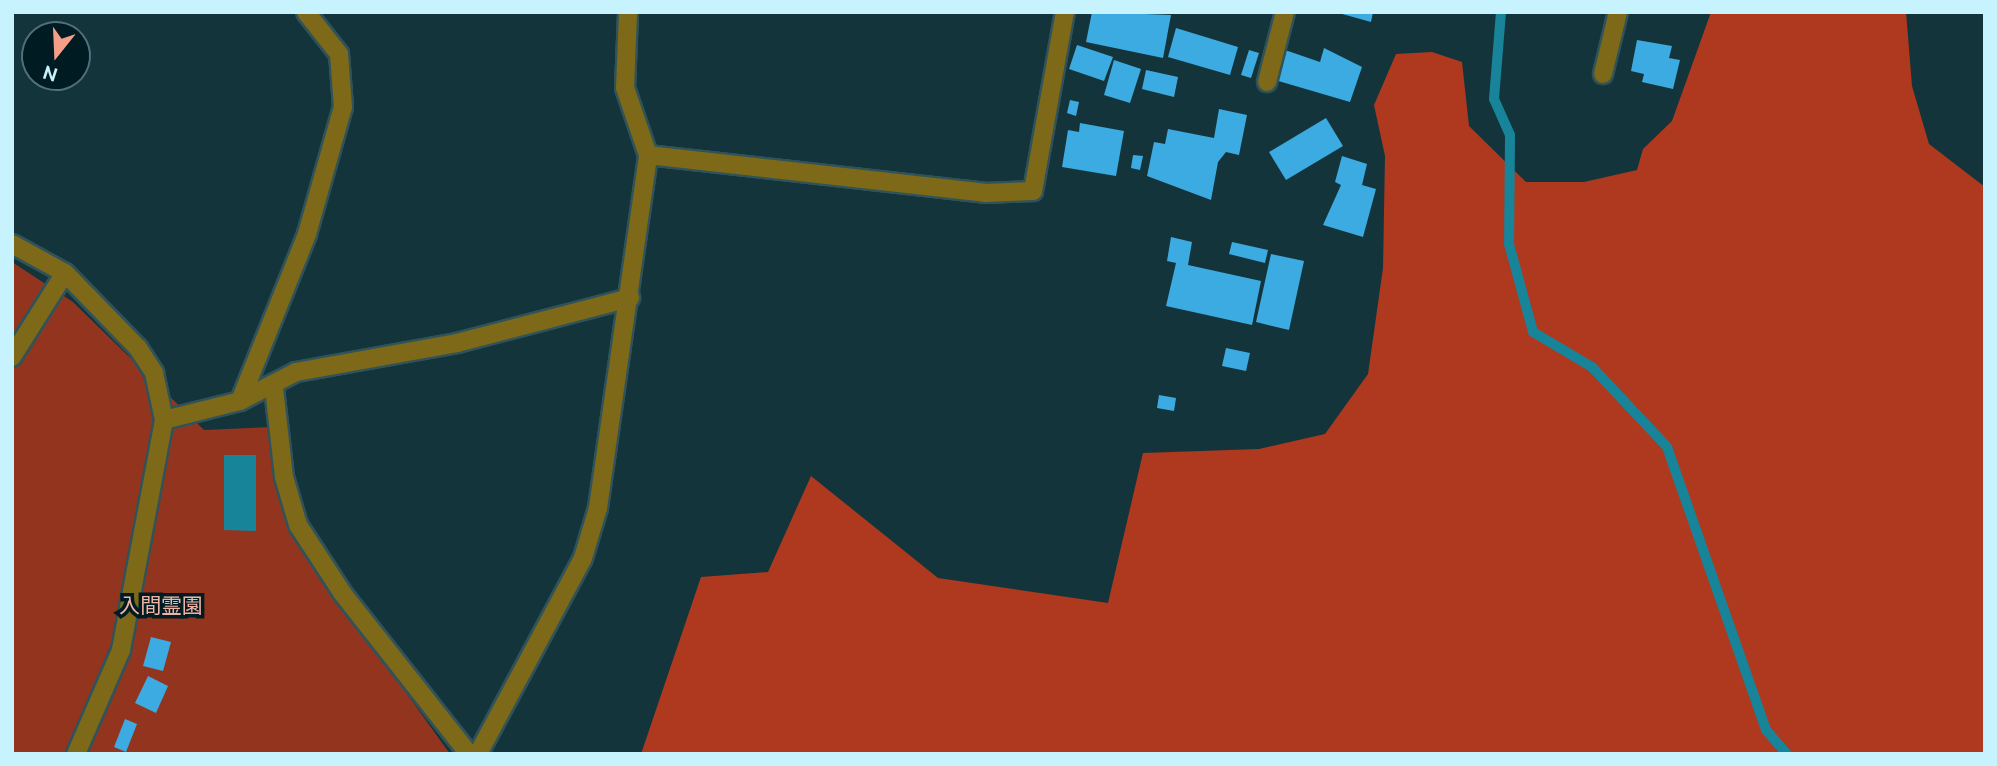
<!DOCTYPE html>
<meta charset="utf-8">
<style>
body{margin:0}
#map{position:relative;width:1997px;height:766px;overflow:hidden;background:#14343b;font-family:Ubuntu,"Noto Sans JP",sans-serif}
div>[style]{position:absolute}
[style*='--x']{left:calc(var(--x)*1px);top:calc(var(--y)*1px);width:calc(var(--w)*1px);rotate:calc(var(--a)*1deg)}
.green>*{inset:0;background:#93341f}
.forest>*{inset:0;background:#ae391e}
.water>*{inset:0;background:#178499}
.stream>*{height:10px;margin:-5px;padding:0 5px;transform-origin:5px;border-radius:5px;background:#178499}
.building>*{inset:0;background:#3cabe1}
.roads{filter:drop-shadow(2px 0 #30535a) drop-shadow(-2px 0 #30535a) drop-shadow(0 2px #30535a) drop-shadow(0 -2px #30535a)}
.minor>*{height:18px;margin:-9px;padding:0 9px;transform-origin:9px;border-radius:9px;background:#7d6918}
span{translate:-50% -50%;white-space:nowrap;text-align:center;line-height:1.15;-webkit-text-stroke:7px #001b22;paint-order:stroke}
.park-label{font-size:21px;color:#f0b3a4}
.frame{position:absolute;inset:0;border:14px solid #c6f3fe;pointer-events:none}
.north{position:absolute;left:21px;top:21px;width:70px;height:70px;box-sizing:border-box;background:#001b22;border:2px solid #4f717a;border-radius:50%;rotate:198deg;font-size:19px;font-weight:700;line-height:28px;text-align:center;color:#c6f3fe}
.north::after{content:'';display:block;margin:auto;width:24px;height:32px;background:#f49e89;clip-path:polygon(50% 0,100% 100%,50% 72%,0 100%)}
</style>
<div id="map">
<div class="green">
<div style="clip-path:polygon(12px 262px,73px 302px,204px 430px,274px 427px,278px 484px,292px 533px,450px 754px,12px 754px)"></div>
</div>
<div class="forest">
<div style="clip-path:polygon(1711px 12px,1906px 12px,1912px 86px,1929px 144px,1985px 187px,1985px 754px,641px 754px,701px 577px,768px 572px,811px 476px,938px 578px,1108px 603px,1143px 453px,1259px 449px,1325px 434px,1368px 374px,1383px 268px,1385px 156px,1374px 105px,1396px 54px,1432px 52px,1462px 62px,1469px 126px,1526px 182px,1584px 182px,1637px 170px,1643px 149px,1672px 121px)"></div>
</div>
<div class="water">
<div style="clip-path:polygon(224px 455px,256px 455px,256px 531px,224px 530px)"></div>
</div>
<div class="stream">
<div style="--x:1501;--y:12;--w:87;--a:94.6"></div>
<div style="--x:1494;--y:99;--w:39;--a:66"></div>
<div style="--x:1510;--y:135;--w:109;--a:90.5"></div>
<div style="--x:1509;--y:244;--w:91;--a:74.7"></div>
<div style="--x:1533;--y:332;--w:69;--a:30.7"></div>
<div style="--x:1592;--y:367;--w:110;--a:46.8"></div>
<div style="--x:1667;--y:447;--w:300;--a:70.7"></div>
<div style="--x:1766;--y:730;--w:32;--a:49"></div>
</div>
<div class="building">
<div style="clip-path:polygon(1092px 12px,1171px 15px,1163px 58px,1086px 42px)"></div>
<div style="clip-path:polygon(1335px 12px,1373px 12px,1371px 22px)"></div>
<div style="clip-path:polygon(1176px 28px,1238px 47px,1230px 75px,1168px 57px)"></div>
<div style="clip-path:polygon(1637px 40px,1672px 46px,1669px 58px,1680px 60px,1673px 89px,1642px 82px,1644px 74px,1631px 71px)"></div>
<div style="clip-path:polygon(1077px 45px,1113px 57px,1104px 81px,1069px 69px)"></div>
<div style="clip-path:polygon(1324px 48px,1362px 67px,1350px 102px,1275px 80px,1285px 50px,1320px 62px)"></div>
<div style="clip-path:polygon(1249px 50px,1259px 53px,1251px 78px,1241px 75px)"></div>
<div style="clip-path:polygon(1114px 60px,1141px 69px,1130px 103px,1104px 95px)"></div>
<div style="clip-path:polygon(1146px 70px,1178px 77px,1174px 97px,1142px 89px)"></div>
<div style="clip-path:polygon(1070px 100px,1079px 102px,1076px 116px,1067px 113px)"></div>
<div style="clip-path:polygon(1219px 109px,1247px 115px,1239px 155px,1226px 152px,1218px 162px,1211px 200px,1147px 176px,1154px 142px,1165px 144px,1168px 129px,1214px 138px)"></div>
<div style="clip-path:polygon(1326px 118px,1343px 146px,1286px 180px,1269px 152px)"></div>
<div style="clip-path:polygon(1080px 123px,1124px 131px,1116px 176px,1062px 167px,1068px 130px,1079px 132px)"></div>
<div style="clip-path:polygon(1133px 155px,1143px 156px,1140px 170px,1131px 168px)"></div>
<div style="clip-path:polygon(1342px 156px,1367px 164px,1362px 185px,1376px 189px,1363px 237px,1323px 225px,1341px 185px,1335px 182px)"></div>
<div style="clip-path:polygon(1171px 237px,1192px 242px,1188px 265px,1261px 281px,1252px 325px,1166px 306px,1176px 263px,1167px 261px)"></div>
<div style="clip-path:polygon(1232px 242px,1268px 250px,1265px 263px,1229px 254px)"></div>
<div style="clip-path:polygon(1271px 254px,1304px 261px,1289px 330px,1256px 322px)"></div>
<div style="clip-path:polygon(1226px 348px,1250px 353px,1246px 371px,1222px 366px)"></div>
<div style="clip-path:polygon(1159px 395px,1176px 398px,1174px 411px,1157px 408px)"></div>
<div style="clip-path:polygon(151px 637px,171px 642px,163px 671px,143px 666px)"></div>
<div style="clip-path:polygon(148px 676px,168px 686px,156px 713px,135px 703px)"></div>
<div style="clip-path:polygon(125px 719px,137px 724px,126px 752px,114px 747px)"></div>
</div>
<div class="roads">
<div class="minor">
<div style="--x:1603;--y:74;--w:64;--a:-76.4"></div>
<div style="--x:1267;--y:82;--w:72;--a:-75.6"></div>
<div style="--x:648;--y:155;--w:339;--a:6.4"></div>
<div style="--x:985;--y:193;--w:48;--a:-2.4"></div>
<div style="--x:1033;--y:191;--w:182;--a:-79.9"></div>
<div style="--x:12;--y:244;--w:60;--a:28.7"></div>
<div style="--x:65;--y:273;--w:105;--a:45.8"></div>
<div style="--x:138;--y:348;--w:30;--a:57"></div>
<div style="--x:154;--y:373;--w:48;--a:78"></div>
<div style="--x:164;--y:420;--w:234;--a:100.6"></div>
<div style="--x:121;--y:650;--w:113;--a:113.4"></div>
<div style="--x:12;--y:357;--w:99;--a:-57.8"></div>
<div style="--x:274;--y:388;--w:90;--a:83.6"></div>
<div style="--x:284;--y:477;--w:50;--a:73.7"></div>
<div style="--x:298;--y:525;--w:82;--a:56.9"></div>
<div style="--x:343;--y:594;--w:204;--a:51.8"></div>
<div style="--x:240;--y:401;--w:180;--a:-68.1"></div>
<div style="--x:307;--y:234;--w:132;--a:-74.2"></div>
<div style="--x:343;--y:107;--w:53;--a:-94.3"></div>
<div style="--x:339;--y:54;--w:53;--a:-128.2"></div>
<div style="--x:164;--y:420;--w:78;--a:-14"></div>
<div style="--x:240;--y:401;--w:63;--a:-27.4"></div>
<div style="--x:296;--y:372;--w:164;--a:-10.2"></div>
<div style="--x:457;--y:343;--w:179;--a:-14.6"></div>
<div style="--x:478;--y:754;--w:222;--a:-61.8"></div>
<div style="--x:583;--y:558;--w:52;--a:-73.3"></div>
<div style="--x:598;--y:508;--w:357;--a:-81.9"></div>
<div style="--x:648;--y:155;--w:71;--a:-108.9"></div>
<div style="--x:625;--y:88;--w:76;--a:-87.7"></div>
</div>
</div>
<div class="park-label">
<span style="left:161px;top:605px">入間霊園</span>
</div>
<div class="frame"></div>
<div class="north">N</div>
</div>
